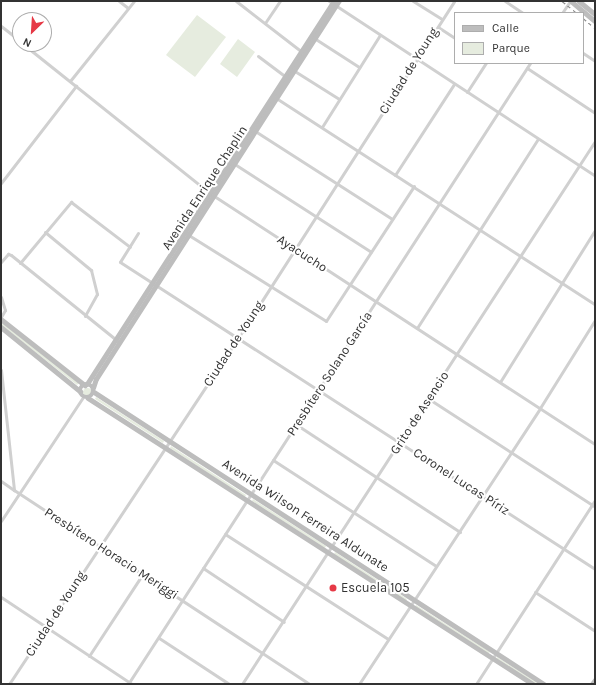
<!DOCTYPE html>
<meta charset="utf-8">
<style>
body{margin:0}
#map{position:relative;width:596px;height:685px;overflow:hidden;background:#fff;font-family:Karla,sans-serif}
div>[style]{position:absolute}
[style*='--x']{left:calc(var(--x)*1px);top:calc(var(--y)*1px);width:calc(var(--w)*1px);rotate:calc(var(--a)*1deg)}
.green>*{inset:0;background:#e6ecdf}
.round{border-radius:50%}
.street>*{height:3px;margin:-1.5px;padding:0 1.5px;transform-origin:1.5px;border-radius:1.5px;background:#d0d0d0}
.secondary>*{height:4.5px;margin:-2.25px;padding:0 2.25px;transform-origin:2.25px;border-radius:2.25px;background:#bdbdbd}
.secondary>.ring{margin:-2.25px;padding:0;box-sizing:content-box;background:none;border:4.5px solid #bdbdbd;border-radius:50%}
.rail>*{height:1px;margin-top:-0.5px;transform-origin:0;background:repeating-linear-gradient(90deg,#888 0 4px,transparent 0 7px)}
.dots>*{width:11px;height:11px;translate:-50% -50%;box-sizing:border-box;border:2px solid #fff;border-radius:50%}
span{translate:-50% -50%;white-space:nowrap;text-align:center;line-height:1.15;-webkit-text-stroke:4px #fff;paint-order:stroke}
.street-label{font-size:13px;color:#333}
.poi-label{font-size:13px;color:#333}
.left{translate:0 -50%;text-align:left}
.frame{position:absolute;inset:0;border:2px solid #333;pointer-events:none}
.legend{position:absolute;left:454px;top:12px;width:130px;height:52px;box-sizing:border-box;background:#fff;border:1px solid #adadad;margin:0;padding:5px 7px;list-style:none;font-size:12px;color:#333}
.legend li{display:flex;align-items:center;gap:8px;height:20px}
.legend b{width:20px;border:1px solid #adadad}
.north{position:absolute;left:12px;top:12px;width:40px;height:40px;box-sizing:border-box;background:#fff;border:1px solid #adadad;border-radius:50%;rotate:205deg;font-size:11px;font-weight:700;line-height:16px;text-align:center;color:#333}
.north::after{content:'';display:block;margin:auto;width:14px;height:18px;background:#e63946;clip-path:polygon(50% 0,100% 100%,50% 72%,0 100%)}
</style>
<div id="map">
<div class="green">
<div style="clip-path:polygon(197px 15px,226px 37px,195px 77px,166px 55px)"></div>
<div style="clip-path:polygon(238px 39px,255px 52px,237px 77px,220px 64px)"></div>
<div style="clip-path:polygon(1px 322px,79px 383px,77px 385px,1px 325px)"></div>
<div class="round" style="left:82.5px;top:387.5px;width:9px;height:9px"></div>
<div style="clip-path:polygon(96px 397px,164px 441px,163px 443px,95px 399px)"></div>
<div style="clip-path:polygon(171px 446px,246px 495px,245px 497px,170px 448px)"></div>
<div style="clip-path:polygon(253px 499px,326px 546px,325px 548px,252px 501px)"></div>
<div style="clip-path:polygon(335px 552px,407px 599px,406px 601px,334px 554px)"></div>
<div style="clip-path:polygon(416px 605px,490px 652px,488px 654px,415px 607px)"></div>
<div style="clip-path:polygon(497px 657px,539px 684px,535px 684px,496px 659px)"></div>
</div>
<div class="street">
<div style="--x:119;--y:1;--w:11;--a:38"></div>
<div style="--x:236;--y:1;--w:83;--a:37.7"></div>
<div style="--x:329;--y:1;--w:318;--a:33.3"></div>
<div style="--x:413;--y:1;--w:34;--a:32"></div>
<div style="--x:505;--y:1;--w:22;--a:34"></div>
<div style="--x:562;--y:13;--w:14;--a:-56"></div>
<div style="--x:265;--y:23;--w:27;--a:-56"></div>
<div style="--x:1;--y:26;--w:24;--a:38"></div>
<div style="--x:438;--y:27;--w:20;--a:33"></div>
<div style="--x:314;--y:38;--w:54;--a:32.8"></div>
<div style="--x:23;--y:44;--w:241;--a:38.6"></div>
<div style="--x:211;--y:194;--w:458;--a:33.1"></div>
<div style="--x:583;--y:53;--w:14;--a:34"></div>
<div style="--x:258;--y:56;--w:35;--a:37"></div>
<div style="--x:527;--y:68;--w:82;--a:33.5"></div>
<div style="--x:293;--y:70;--w:54;--a:32.2"></div>
<div style="--x:70;--y:81;--w:102;--a:-51.3"></div>
<div style="--x:467;--y:92;--w:35;--a:-57"></div>
<div style="--x:276;--y:98;--w:380;--a:32.9"></div>
<div style="--x:322;--y:127;--w:109;--a:-57.8"></div>
<div style="--x:255;--y:131;--w:163;--a:32.7"></div>
<div style="--x:233;--y:163;--w:164;--a:32.8"></div>
<div style="--x:395;--y:175;--w:108;--a:-57"></div>
<div style="--x:1;--y:183;--w:123;--a:-52.3"></div>
<div style="--x:45;--y:232;--w:60;--a:39.6"></div>
<div style="--x:91;--y:270;--w:25;--a:76"></div>
<div style="--x:97;--y:294;--w:25;--a:119"></div>
<div style="--x:138;--y:233;--w:34;--a:122"></div>
<div style="--x:120;--y:262;--w:566;--a:32.88"></div>
<div style="--x:187;--y:234;--w:164;--a:32"></div>
<div style="--x:326;--y:321;--w:161;--a:-56.9"></div>
<div style="--x:1;--y:262;--w:11;--a:-49"></div>
<div style="--x:8;--y:254;--w:3;--a:18"></div>
<div style="--x:11;--y:255;--w:139;--a:38.9"></div>
<div style="--x:20;--y:263;--w:80;--a:-50.1"></div>
<div style="--x:71;--y:202;--w:74;--a:37.3"></div>
<div style="--x:1;--y:297;--w:14;--a:73"></div>
<div style="--x:5;--y:310;--w:8;--a:120"></div>
<div style="--x:417;--y:328;--w:224;--a:-57.4"></div>
<div style="--x:1;--y:370;--w:121;--a:83.8"></div>
<div style="--x:14;--y:490;--w:353;--a:33.3"></div>
<div style="--x:500;--y:382;--w:179;--a:-58"></div>
<div style="--x:429;--y:399;--w:198;--a:33"></div>
<div style="--x:297;--y:425;--w:195;--a:33.3"></div>
<div style="--x:273;--y:460;--w:194;--a:33"></div>
<div style="--x:1;--y:481;--w:16;--a:35"></div>
<div style="--x:1;--y:521;--w:149;--a:-56.5"></div>
<div style="--x:225;--y:534;--w:194;--a:32.8"></div>
<div style="--x:203;--y:568;--w:97;--a:33.7"></div>
<div style="--x:535;--y:592;--w:72;--a:33"></div>
<div style="--x:1;--y:597;--w:157;--a:33.6"></div>
<div style="--x:159;--y:638;--w:84;--a:33.3"></div>
<div style="--x:89;--y:656;--w:97;--a:-56.8"></div>
<div style="--x:9;--y:684;--w:415;--a:-56.5"></div>
<div style="--x:238;--y:338;--w:400;--a:-57.3"></div>
<div style="--x:128;--y:684;--w:740;--a:-57.08"></div>
<div style="--x:242;--y:684;--w:648;--a:-56.97"></div>
<div style="--x:359;--y:684;--w:330;--a:-56.7"></div>
<div style="--x:540;--y:408;--w:104;--a:-58"></div>
<div style="--x:476;--y:684;--w:219;--a:-57.1"></div>
</div>
<div class="secondary">
<div style="--x:571;--y:1;--w:31;--a:40"></div>
<div style="--x:579;--y:1;--w:21;--a:39"></div>
<div style="--x:1;--y:319;--w:107;--a:38.2"></div>
<div style="--x:1;--y:327;--w:102;--a:39"></div>
<div style="--x:87;--y:384;--w:456;--a:-57.2"></div>
<div class="ring" style="left:80px;top:384px;width:9.5px;height:9.5px"></div>
<div style="--x:93;--y:388;--w:9;--a:-72"></div>
<div style="--x:96;--y:379;--w:449;--a:-57.3"></div>
<div style="--x:94;--y:392;--w:536;--a:32.98"></div>
<div style="--x:88;--y:398;--w:529;--a:32.73"></div>
<div style="--x:592;--y:684;--w:5;--a:-53"></div>
</div>
<div class="rail">
<div style="--x:562;--y:1;--w:19;--a:39"></div>
<div style="--x:583;--y:18;--w:16;--a:40"></div>
</div>
<div class="dots">
<div style="left:333px;top:588px;background:#e63946"></div>
</div>
<div class="street-label">
<span style="left:409px;top:71px;rotate:-58deg">Ciudad de Young</span>
<span style="left:205px;top:188px;rotate:-57deg">Avenida Enrique Chaplin</span>
<span style="left:302px;top:254px;rotate:33deg">Ayacucho</span>
<span style="left:234px;top:344px;rotate:-57deg">Ciudad de Young</span>
<span style="left:330px;top:374px;rotate:-57deg">Presbítero Solano García</span>
<span style="left:420px;top:413px;rotate:-57deg">Grito de Asencio</span>
<span style="left:461px;top:482px;rotate:33deg">Coronel Lucas Píriz</span>
<span style="left:305px;top:516px;rotate:33deg">Avenida Wilson Ferreira Aldunate</span>
<span style="left:111px;top:554px;rotate:33deg">Presbítero Horacio Meriggi</span>
<span style="left:56px;top:614px;rotate:-57deg">Ciudad de Young</span>
</div>
<div class="poi-label">
<span class="left" style="left:341px;top:588px">Escuela 105</span>
</div>
<div class="frame"></div>
<ul class="legend">
<li><b style="height:5px;background:#bdbdbd"></b>Calle</li>
<li><b style="height:11px;background:#e6ecdf"></b>Parque</li>
</ul>
<div class="north">N</div>
</div>
